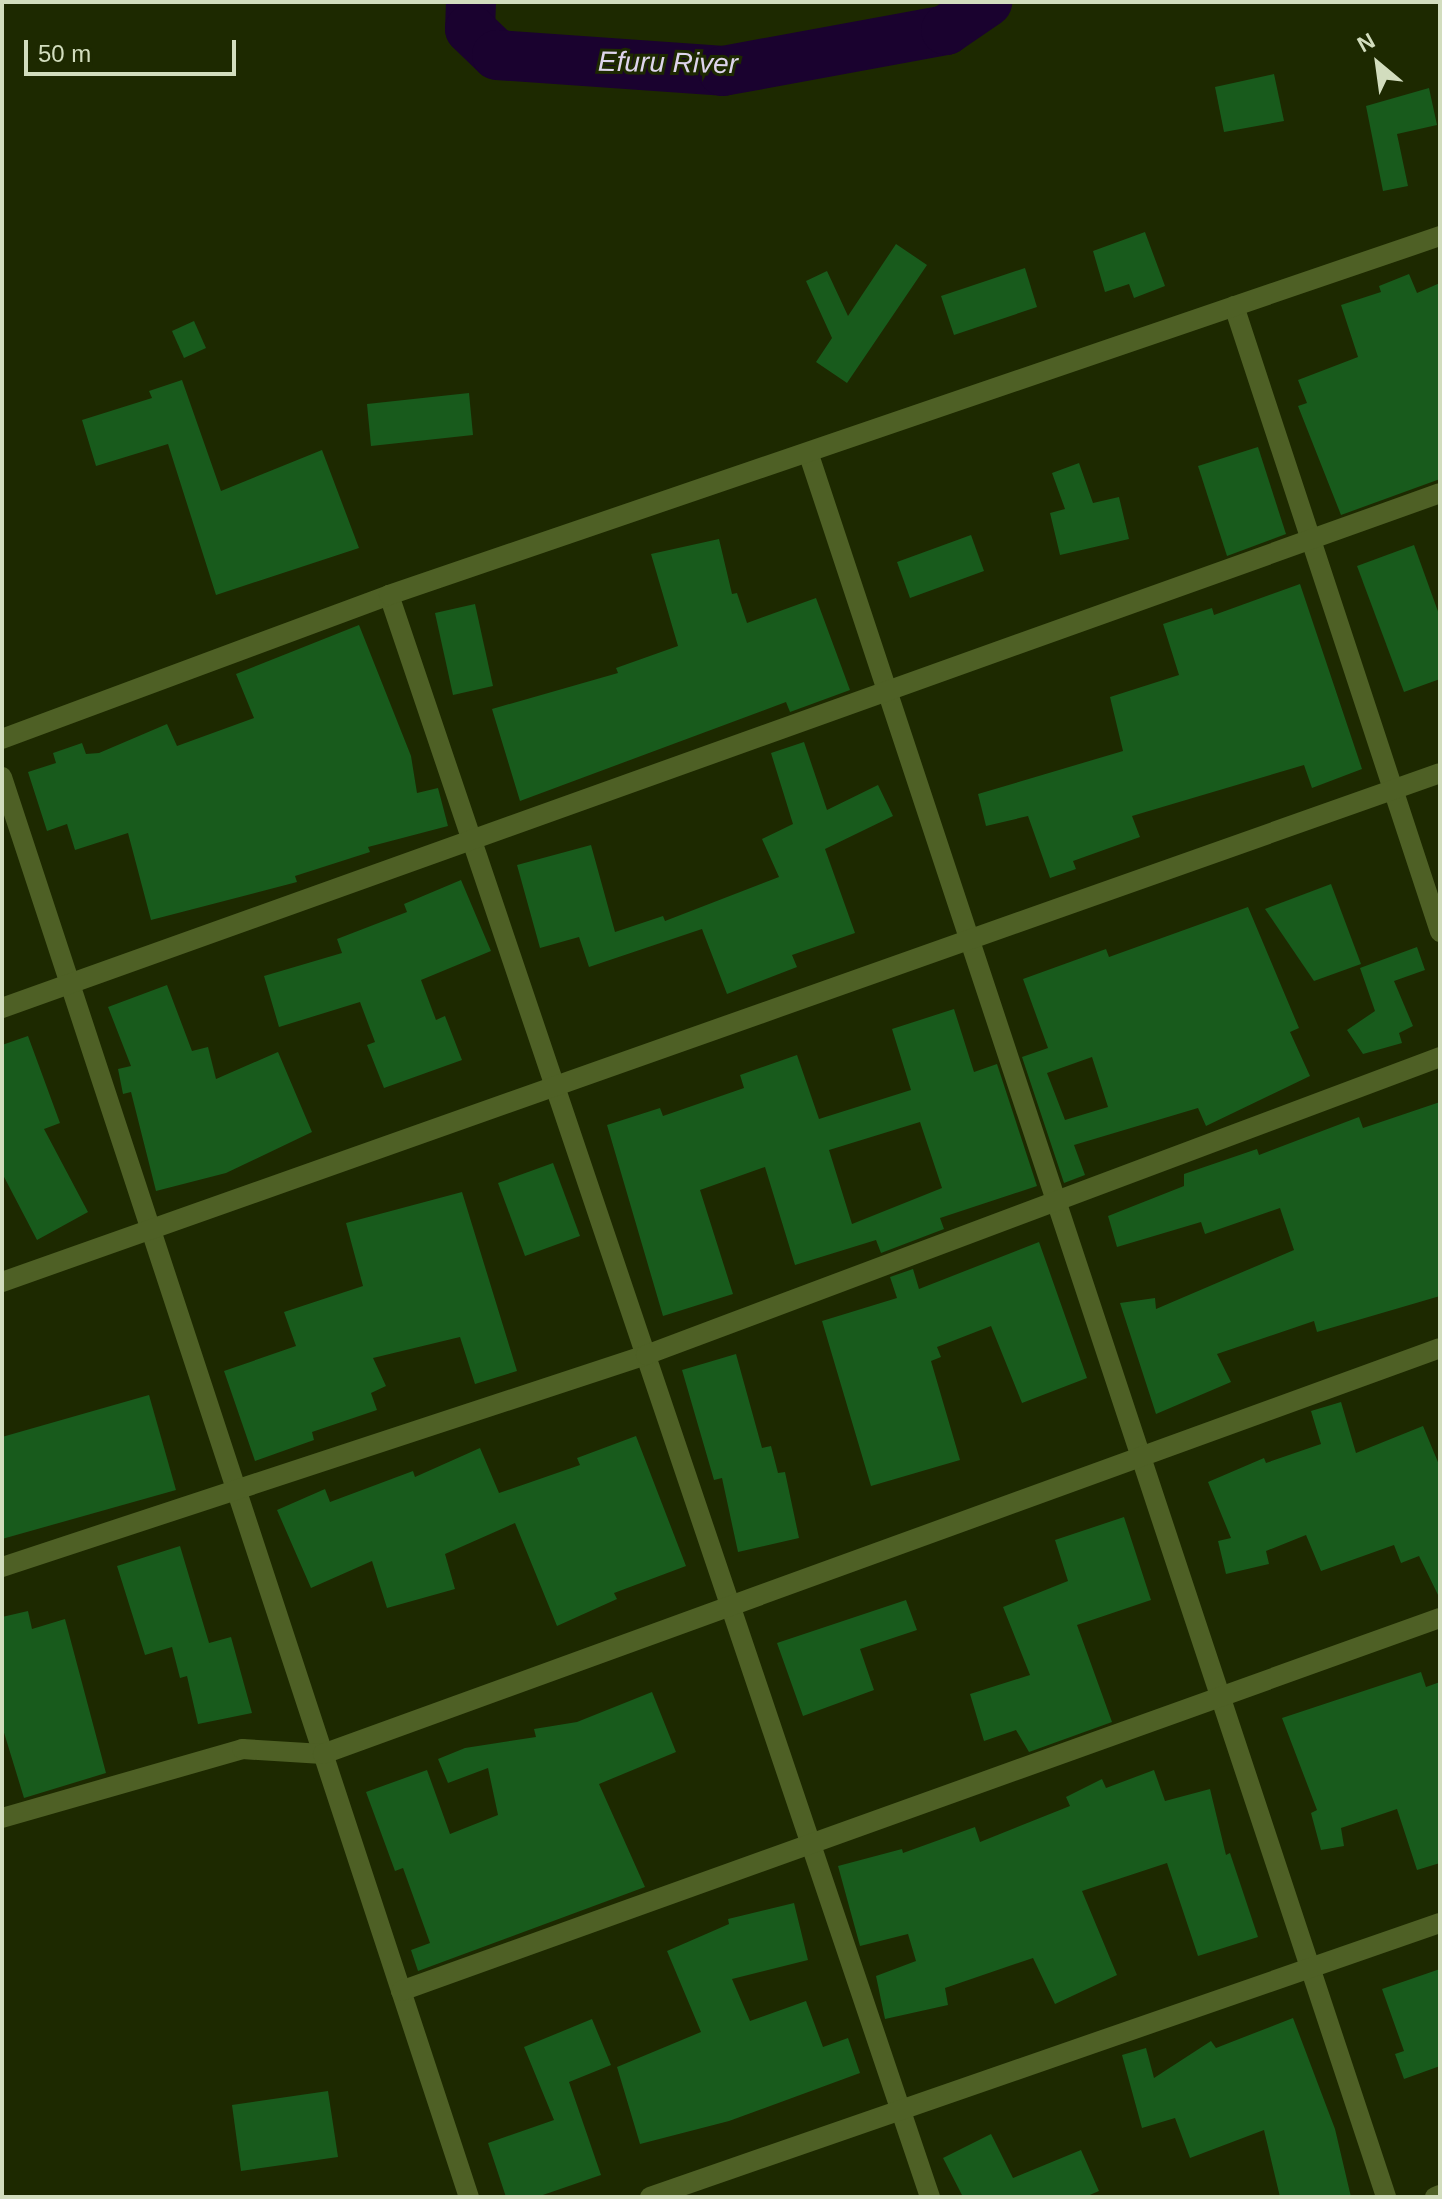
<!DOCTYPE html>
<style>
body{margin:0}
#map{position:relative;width:1442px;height:2199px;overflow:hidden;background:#1d2900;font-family:Arial,sans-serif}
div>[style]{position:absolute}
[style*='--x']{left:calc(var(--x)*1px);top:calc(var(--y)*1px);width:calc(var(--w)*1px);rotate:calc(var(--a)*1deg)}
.river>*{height:50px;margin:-25px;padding:0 25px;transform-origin:25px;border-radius:25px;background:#1a022f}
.building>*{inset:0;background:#185b1c}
.minor>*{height:20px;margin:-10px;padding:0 10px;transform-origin:10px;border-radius:10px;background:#4e6025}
span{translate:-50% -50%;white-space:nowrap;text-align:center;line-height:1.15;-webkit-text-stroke:6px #1d2900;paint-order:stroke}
.water-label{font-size:28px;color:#ded4ec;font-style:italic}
.frame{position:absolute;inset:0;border:4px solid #d2ddbe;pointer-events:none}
.north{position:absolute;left:1338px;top:24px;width:80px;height:80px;-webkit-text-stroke:6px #1d2900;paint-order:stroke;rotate:331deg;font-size:22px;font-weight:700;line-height:32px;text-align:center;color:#d2ddbe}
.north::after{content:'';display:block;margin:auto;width:28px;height:36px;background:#d2ddbe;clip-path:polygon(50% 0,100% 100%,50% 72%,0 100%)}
.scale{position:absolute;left:24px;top:40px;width:212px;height:36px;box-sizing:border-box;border:4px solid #d2ddbe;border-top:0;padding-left:10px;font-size:24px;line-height:28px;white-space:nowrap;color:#d2ddbe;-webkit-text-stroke:6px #1d2900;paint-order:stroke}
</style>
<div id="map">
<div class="river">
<div style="--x:471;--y:2;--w:27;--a:92"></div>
<div style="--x:470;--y:29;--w:37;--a:44"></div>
<div style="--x:497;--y:55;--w:227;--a:4"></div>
<div style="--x:723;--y:71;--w:227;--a:-10.4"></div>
<div style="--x:946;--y:30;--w:50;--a:-34.3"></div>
</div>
<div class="building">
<div style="clip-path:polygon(1274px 74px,1284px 121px,1224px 132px,1215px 87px)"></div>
<div style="clip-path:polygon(1429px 88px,1437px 125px,1397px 134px,1408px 186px,1383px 191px,1366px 106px)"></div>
<div style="clip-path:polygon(1145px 232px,1165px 286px,1134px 298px,1129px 284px,1105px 292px,1093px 251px)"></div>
<div style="clip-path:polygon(896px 244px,927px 265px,847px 383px,816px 362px,832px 338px,806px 281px,827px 271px,848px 316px)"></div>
<div style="clip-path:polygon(1025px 268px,1037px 307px,954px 335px,941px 296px)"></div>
<div style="clip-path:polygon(1409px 274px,1417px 293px,1440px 283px,1440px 479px,1341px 515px,1298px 406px,1307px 403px,1298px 380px,1358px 357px,1341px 305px,1381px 292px,1379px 286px)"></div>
<div style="clip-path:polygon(194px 321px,206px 348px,184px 358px,172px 331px)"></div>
<div style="clip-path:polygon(182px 380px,221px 491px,322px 450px,359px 548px,216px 595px,168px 444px,96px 466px,82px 420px,152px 398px,149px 391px)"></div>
<div style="clip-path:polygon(469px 393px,473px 435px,371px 446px,367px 404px)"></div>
<div style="clip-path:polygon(1258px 447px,1286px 534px,1227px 556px,1198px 466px)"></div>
<div style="clip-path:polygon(1079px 463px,1093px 503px,1119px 497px,1129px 539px,1060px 555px,1050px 513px,1065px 509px,1052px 473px)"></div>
<div style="clip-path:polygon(971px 535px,984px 571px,910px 598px,897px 562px)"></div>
<div style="clip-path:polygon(719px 539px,732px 594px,737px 593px,747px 623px,816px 598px,850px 690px,790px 712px,786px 702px,520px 801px,492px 709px,618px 673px,616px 668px,678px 646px,651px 554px)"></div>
<div style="clip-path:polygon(1414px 545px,1440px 617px,1440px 679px,1404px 692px,1357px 566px)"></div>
<div style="clip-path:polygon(1300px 584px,1362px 769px,1312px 788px,1304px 765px,1132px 816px,1140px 837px,1073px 861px,1076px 869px,1050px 878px,1028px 816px,986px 826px,978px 794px,1123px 751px,1110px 697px,1179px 675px,1163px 624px,1212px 608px,1214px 615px)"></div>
<div style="clip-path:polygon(475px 604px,493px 686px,453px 695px,435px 613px)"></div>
<div style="clip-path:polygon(359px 625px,411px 756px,417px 793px,438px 788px,448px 826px,368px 847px,370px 852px,295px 876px,297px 882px,151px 920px,128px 833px,75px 850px,67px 824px,47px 831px,28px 772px,56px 763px,53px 753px,82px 743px,86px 754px,99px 753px,167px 724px,177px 746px,254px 718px,236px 674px)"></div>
<div style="clip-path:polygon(804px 742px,827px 810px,878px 785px,893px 816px,825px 849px,855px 933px,792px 955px,797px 967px,727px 994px,702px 929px,589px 967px,579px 937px,540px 948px,517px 865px,591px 845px,615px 932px,663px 916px,665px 921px,779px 877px,762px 839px,793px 824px,771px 753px)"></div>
<div style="clip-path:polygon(461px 880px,491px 951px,421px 980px,436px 1020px,445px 1016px,462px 1060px,384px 1088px,367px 1045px,375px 1042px,360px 1002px,279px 1027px,264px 976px,342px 953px,337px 939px,407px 912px,404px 904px)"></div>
<div style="clip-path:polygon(1331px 884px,1361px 964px,1314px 981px,1265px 909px)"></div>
<div style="clip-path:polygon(evenodd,1248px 907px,1299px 1028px,1290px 1032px,1310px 1076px,1206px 1126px,1198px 1108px,1074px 1145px,1085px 1175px,1064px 1183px,1022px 1057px,1048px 1048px,1023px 979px,1106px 949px,1109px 957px,1248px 907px,1092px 1057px,1108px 1107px,1065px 1120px,1047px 1073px,1092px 1057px)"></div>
<div style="clip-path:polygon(1417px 947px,1425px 970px,1394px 981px,1413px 1026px,1399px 1033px,1402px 1043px,1363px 1054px,1347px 1030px,1375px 1011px,1360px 968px)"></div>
<div style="clip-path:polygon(167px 985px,192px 1051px,208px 1047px,216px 1079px,278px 1052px,312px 1132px,226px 1173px,156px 1191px,131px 1092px,123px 1094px,118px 1069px,131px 1066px,108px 1007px)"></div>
<div style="clip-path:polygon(evenodd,954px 1009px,974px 1072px,997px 1064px,1037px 1186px,940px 1218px,944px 1229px,881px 1253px,876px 1240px,795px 1265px,765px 1167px,700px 1190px,733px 1294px,663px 1316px,607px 1125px,660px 1108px,663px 1116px,744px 1088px,740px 1075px,797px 1055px,819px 1119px,911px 1090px,892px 1029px,954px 1009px,920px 1122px,942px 1188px,852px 1224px,829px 1150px,920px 1122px)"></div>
<div style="clip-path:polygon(28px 1036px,60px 1123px,44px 1129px,88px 1212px,37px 1240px,2px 1173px,2px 1045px)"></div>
<div style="clip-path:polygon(1440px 1102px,1440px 1296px,1317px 1332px,1314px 1321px,1217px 1354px,1231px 1382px,1156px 1414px,1120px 1303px,1155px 1298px,1156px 1309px,1294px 1250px,1280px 1208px,1205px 1234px,1201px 1222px,1117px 1247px,1108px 1216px,1184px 1186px,1184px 1174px,1257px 1149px,1259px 1155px,1359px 1117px,1363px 1128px)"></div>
<div style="clip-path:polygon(553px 1163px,580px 1236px,525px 1256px,498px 1183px)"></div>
<div style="clip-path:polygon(462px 1192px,517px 1371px,475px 1384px,460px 1337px,373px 1358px,386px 1386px,371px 1393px,377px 1410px,312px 1432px,314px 1440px,255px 1461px,224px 1371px,296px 1346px,284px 1312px,363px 1286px,346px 1223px)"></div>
<div style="clip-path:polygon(1039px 1242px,1087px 1378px,1022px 1403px,991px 1326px,937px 1347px,941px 1357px,931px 1361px,960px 1460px,871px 1486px,822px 1321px,897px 1298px,890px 1277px,913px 1269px,919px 1289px)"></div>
<div style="clip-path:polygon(736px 1354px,762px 1448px,771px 1446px,778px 1473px,785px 1472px,799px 1538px,738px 1552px,722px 1478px,714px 1480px,682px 1370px)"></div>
<div style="clip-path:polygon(149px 1395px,176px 1490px,2px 1539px,2px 1437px)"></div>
<div style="clip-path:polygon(1341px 1402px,1356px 1453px,1423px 1426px,1440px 1467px,1440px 1599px,1419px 1556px,1401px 1563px,1394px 1545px,1321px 1571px,1306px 1535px,1266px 1551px,1269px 1564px,1226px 1574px,1218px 1541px,1231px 1538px,1208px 1482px,1264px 1458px,1266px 1463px,1321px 1444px,1311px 1411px)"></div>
<div style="clip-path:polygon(636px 1436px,686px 1566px,614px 1593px,617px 1599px,557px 1626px,515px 1523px,445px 1554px,455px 1589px,387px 1608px,372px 1561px,311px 1588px,277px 1510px,325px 1489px,330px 1502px,413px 1471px,415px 1477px,480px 1448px,499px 1493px,580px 1465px,577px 1458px)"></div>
<div style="clip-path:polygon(1124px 1517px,1151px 1600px,1077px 1625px,1112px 1722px,1029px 1752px,1016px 1730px,984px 1741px,970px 1694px,1030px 1675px,1003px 1607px,1068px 1581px,1055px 1540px)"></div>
<div style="clip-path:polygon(180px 1546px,209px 1643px,231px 1637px,252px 1713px,198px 1724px,187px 1676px,180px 1678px,172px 1647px,145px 1655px,117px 1566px)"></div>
<div style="clip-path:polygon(906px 1600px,917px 1630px,860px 1649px,874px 1690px,803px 1716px,777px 1643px)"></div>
<div style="clip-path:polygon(28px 1611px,32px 1629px,65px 1619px,106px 1773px,24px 1798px,2px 1726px,2px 1617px)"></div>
<div style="clip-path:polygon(1421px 1672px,1426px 1687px,1440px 1682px,1440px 1863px,1417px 1870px,1397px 1809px,1341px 1828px,1344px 1846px,1321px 1850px,1311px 1813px,1317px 1810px,1282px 1718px)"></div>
<div style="clip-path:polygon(652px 1692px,676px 1752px,599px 1784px,645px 1887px,418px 1971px,411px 1950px,430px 1943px,403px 1868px,395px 1871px,366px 1792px,427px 1770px,450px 1834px,498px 1815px,488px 1768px,448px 1783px,438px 1759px,465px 1748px,536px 1737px,534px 1729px,577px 1722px)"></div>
<div style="clip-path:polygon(1154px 1770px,1165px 1801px,1210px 1789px,1226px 1855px,1230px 1853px,1258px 1937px,1198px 1956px,1167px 1863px,1082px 1891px,1117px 1975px,1055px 2004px,1033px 1958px,945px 1988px,948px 2005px,885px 2019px,876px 1976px,916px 1961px,908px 1934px,860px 1946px,838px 1866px,902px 1849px,903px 1853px,975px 1827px,980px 1842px,1070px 1806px,1066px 1797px,1102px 1779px,1106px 1788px)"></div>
<div style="clip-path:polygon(794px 1903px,808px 1960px,732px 1979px,750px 2021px,806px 2001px,823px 2047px,848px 2038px,860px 2073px,729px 2121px,640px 2144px,617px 2067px,701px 2032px,667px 1951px,729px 1924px,728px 1919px)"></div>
<div style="clip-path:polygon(1440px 1969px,1440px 2066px,1404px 2079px,1395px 2054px,1404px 2051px,1382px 1989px)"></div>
<div style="clip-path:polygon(1293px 2018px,1335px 2129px,1351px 2197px,1280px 2197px,1264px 2130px,1190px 2158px,1175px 2118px,1142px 2128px,1122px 2055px,1146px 2048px,1154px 2078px,1211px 2041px,1216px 2048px)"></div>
<div style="clip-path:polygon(592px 2019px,611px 2065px,569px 2082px,601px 2175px,537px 2197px,506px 2197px,488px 2143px,554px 2120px,524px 2047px)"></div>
<div style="clip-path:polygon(328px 2091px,338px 2157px,241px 2171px,232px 2105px)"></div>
<div style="clip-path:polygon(991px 2134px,1013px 2178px,1081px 2150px,1099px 2191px,1085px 2197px,963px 2197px,943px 2158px)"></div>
</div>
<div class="minor">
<div style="--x:1234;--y:306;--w:659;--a:71.78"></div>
<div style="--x:809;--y:455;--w:1835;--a:71.67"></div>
<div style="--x:389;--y:595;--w:1691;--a:71.34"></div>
<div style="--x:2;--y:739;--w:413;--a:-20.4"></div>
<div style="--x:389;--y:595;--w:1111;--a:-18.86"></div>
<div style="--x:2;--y:777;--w:1495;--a:71.8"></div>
<div style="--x:2;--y:1008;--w:1527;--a:-19.7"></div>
<div style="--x:2;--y:1282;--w:1525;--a:-19.49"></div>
<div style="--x:2;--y:1567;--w:678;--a:-18.22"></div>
<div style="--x:646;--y:1355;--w:848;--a:-20.57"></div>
<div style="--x:2;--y:1818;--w:250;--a:-16"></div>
<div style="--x:242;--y:1749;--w:81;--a:3.5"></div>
<div style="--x:323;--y:1754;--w:1188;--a:-19.97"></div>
<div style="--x:401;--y:1991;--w:1104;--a:-19.75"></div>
<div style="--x:650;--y:2197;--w:836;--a:-19.13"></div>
<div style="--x:1435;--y:2197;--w:5;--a:-22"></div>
</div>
<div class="water-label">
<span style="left:668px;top:63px;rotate:1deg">Efuru River</span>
</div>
<div class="frame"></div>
<div class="north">N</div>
<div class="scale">50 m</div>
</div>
